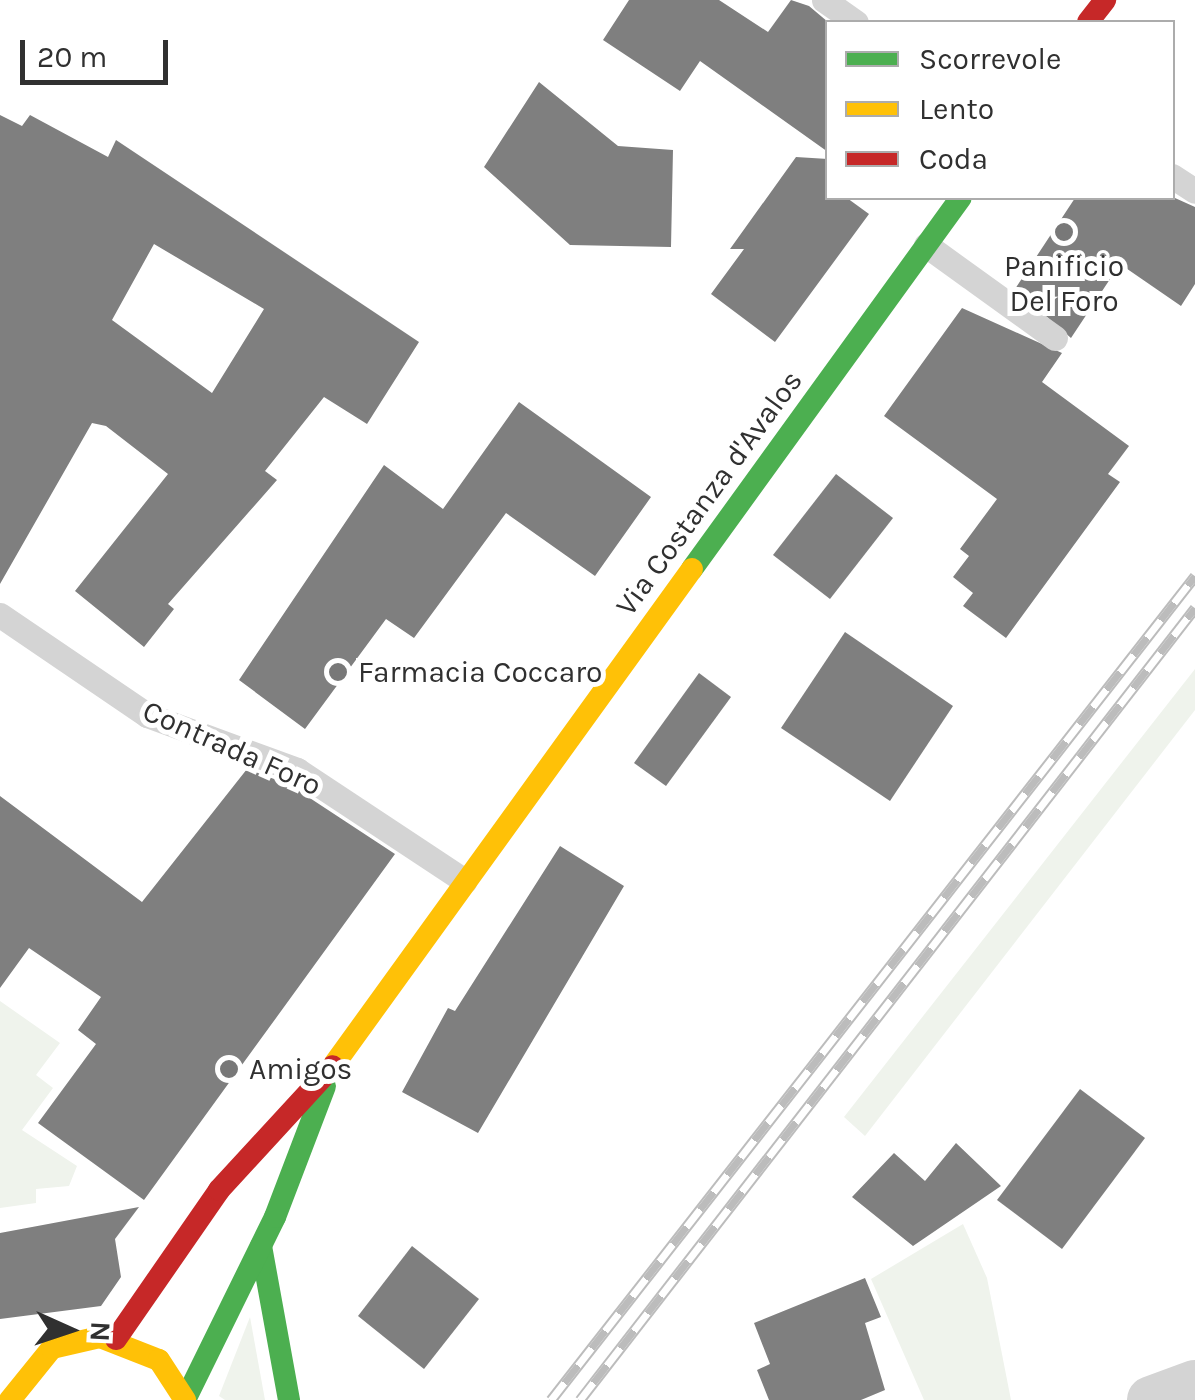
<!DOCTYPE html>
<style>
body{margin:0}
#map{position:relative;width:1195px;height:1400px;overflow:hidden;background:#fff;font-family:Karla,sans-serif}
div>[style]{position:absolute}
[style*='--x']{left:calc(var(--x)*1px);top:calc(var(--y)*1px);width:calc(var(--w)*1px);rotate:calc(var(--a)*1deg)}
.green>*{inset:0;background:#eff3ec}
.building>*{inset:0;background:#7f7f7f}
.lane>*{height:25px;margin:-12.5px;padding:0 12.5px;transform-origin:12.5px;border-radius:12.5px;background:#d4d4d4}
.street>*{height:48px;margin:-24px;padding:0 24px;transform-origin:24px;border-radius:24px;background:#d4d4d4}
.fast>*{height:22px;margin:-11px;padding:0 11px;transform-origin:11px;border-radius:11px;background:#4caf50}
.slow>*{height:22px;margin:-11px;padding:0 11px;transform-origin:11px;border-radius:11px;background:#ffc107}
.jam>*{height:22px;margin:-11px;padding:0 11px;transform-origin:11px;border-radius:11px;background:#c62828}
.rail>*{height:11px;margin-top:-5.5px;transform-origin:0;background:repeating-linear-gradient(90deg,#fff 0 22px,#bcbcbc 0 44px);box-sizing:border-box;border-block:2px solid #bcbcbc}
.dots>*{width:28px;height:28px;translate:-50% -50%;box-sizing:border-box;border:5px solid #fff;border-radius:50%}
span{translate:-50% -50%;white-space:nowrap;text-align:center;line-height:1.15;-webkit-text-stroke:10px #fff;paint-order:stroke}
.poi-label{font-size:30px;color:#303030}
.left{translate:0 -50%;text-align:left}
.street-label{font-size:30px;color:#303030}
.legend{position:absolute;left:825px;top:20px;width:350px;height:180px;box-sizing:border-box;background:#fff;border:2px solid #acacac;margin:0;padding:12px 18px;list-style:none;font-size:30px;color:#303030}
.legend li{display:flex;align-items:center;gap:20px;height:50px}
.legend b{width:50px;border:2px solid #acacac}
.north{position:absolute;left:20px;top:1280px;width:100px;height:100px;-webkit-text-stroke:8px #fff;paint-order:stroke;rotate:93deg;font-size:28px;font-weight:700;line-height:40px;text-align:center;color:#303030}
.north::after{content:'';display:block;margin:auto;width:35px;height:45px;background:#303030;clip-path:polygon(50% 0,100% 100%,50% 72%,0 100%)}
.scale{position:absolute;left:20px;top:40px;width:148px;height:45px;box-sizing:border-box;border:5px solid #303030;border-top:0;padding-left:12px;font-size:30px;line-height:35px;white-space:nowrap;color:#303030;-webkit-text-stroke:8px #fff;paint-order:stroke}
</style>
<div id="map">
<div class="green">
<div style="clip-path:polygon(1195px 669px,1195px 710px,865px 1136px,844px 1117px)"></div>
<div style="clip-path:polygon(0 1001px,60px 1043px,36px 1075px,53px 1088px,22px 1130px,77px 1166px,69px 1186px,36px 1189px,36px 1203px,0 1208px)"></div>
<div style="clip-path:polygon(963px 1224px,987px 1278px,1011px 1400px,924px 1400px,871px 1279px)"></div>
<div style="clip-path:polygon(250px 1317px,265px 1400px,225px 1400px,219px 1396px)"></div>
</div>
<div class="building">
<div style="clip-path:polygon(629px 0,719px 0,768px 32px,791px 0,809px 6px,828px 22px,828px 152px,700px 61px,680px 91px,603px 40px)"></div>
<div style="clip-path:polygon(539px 82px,618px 146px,673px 150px,671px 247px,570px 245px,484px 167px)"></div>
<div style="clip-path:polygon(evenodd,0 115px,22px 126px,30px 115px,108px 157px,116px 140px,419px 342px,367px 424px,324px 397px,265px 471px,277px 480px,168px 604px,174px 609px,144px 647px,75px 591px,168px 474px,106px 426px,92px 423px,0 584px,0 115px,154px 244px,264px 309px,212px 393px,112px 320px,154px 244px)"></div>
<div style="clip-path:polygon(796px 157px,828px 159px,828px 198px,847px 198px,869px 214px,775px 342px,711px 294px,744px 249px,730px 249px)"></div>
<div style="clip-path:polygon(1075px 198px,1175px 198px,1195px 207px,1195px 284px,1181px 306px,1120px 264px,1071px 338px,1015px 289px)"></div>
<div style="clip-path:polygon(962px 308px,1062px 353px,1042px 382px,1129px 446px,1108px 474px,1120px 482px,1006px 638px,963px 606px,973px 593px,953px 577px,969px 556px,960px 549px,997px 499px,884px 416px)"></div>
<div style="clip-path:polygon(519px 402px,651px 497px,595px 576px,506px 513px,414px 638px,386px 619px,305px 729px,239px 680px,384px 465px,443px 509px)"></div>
<div style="clip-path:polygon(836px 474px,893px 518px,830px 599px,773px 555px)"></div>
<div style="clip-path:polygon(845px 632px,953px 706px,890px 801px,781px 728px)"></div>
<div style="clip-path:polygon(699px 673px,731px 697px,666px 786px,634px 763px)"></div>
<div style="clip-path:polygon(247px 769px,290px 785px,395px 854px,144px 1200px,38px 1123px,96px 1044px,78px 1030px,101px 997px,29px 948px,0 988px,0 796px,142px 902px)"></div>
<div style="clip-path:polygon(560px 846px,624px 886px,478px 1133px,402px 1092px,448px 1008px,455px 1011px)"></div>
<div style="clip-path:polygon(1080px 1089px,1145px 1138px,1062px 1249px,997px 1200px)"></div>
<div style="clip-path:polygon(956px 1143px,1001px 1186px,913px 1246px,852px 1197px,894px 1153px,925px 1181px)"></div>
<div style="clip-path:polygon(139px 1207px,115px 1239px,121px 1277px,101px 1306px,0 1319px,0 1233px)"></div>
<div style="clip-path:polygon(412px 1246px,479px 1299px,424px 1369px,358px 1316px)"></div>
<div style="clip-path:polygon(865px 1278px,881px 1317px,865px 1323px,885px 1390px,861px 1400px,769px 1400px,757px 1370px,770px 1364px,754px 1323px)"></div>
</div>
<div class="lane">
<div style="--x:824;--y:0;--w:39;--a:35"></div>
<div style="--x:1172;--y:176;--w:27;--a:33"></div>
<div style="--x:926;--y:245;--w:159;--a:35.8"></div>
<div style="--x:0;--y:615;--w:178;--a:34.2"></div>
<div style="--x:147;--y:715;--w:160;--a:20.1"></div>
<div style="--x:297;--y:770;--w:201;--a:33.5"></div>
</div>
<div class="street">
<div style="--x:1151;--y:1400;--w:47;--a:-20"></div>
</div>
<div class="fast">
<div style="--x:692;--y:569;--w:458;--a:-54.1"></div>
<div style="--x:261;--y:1246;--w:157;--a:79.7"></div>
<div style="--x:185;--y:1400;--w:204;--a:-63.8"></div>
<div style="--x:275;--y:1217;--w:140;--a:-69.1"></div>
</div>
<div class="slow">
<div style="--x:333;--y:1066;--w:613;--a:-54.16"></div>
<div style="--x:10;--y:1400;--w:67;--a:-51.1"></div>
<div style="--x:52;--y:1348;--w:49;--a:-12.9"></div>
<div style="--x:100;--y:1337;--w:63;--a:21.3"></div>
<div style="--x:159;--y:1360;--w:48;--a:57"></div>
</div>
<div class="jam">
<div style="--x:1088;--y:22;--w:28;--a:-52"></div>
<div style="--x:116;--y:1339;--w:181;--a:-55.3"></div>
<div style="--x:219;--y:1190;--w:168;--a:-47.4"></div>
</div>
<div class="rail">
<div style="--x:551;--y:1400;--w:1046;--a:-51.99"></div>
<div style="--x:580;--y:1400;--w:1003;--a:-52.17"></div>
</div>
<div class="dots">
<div style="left:1064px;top:232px;background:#787878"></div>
<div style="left:338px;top:672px;background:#787878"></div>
<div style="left:229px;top:1069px;background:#787878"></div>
</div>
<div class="poi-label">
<span style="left:1064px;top:283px">Panificio<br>Del Foro</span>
<span class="left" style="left:358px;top:672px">Farmacia Coccaro</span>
<span class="left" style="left:249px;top:1069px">Amigos</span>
</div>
<div class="street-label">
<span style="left:709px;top:493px;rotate:-54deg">Via Costanza d'Avalos</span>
<span style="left:232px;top:748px;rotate:24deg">Contrada Foro</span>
</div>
<ul class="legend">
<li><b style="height:12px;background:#4caf50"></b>Scorrevole</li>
<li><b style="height:12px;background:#ffc107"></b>Lento</li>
<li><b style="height:12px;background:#c62828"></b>Coda</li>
</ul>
<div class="north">N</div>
<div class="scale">20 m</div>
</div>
